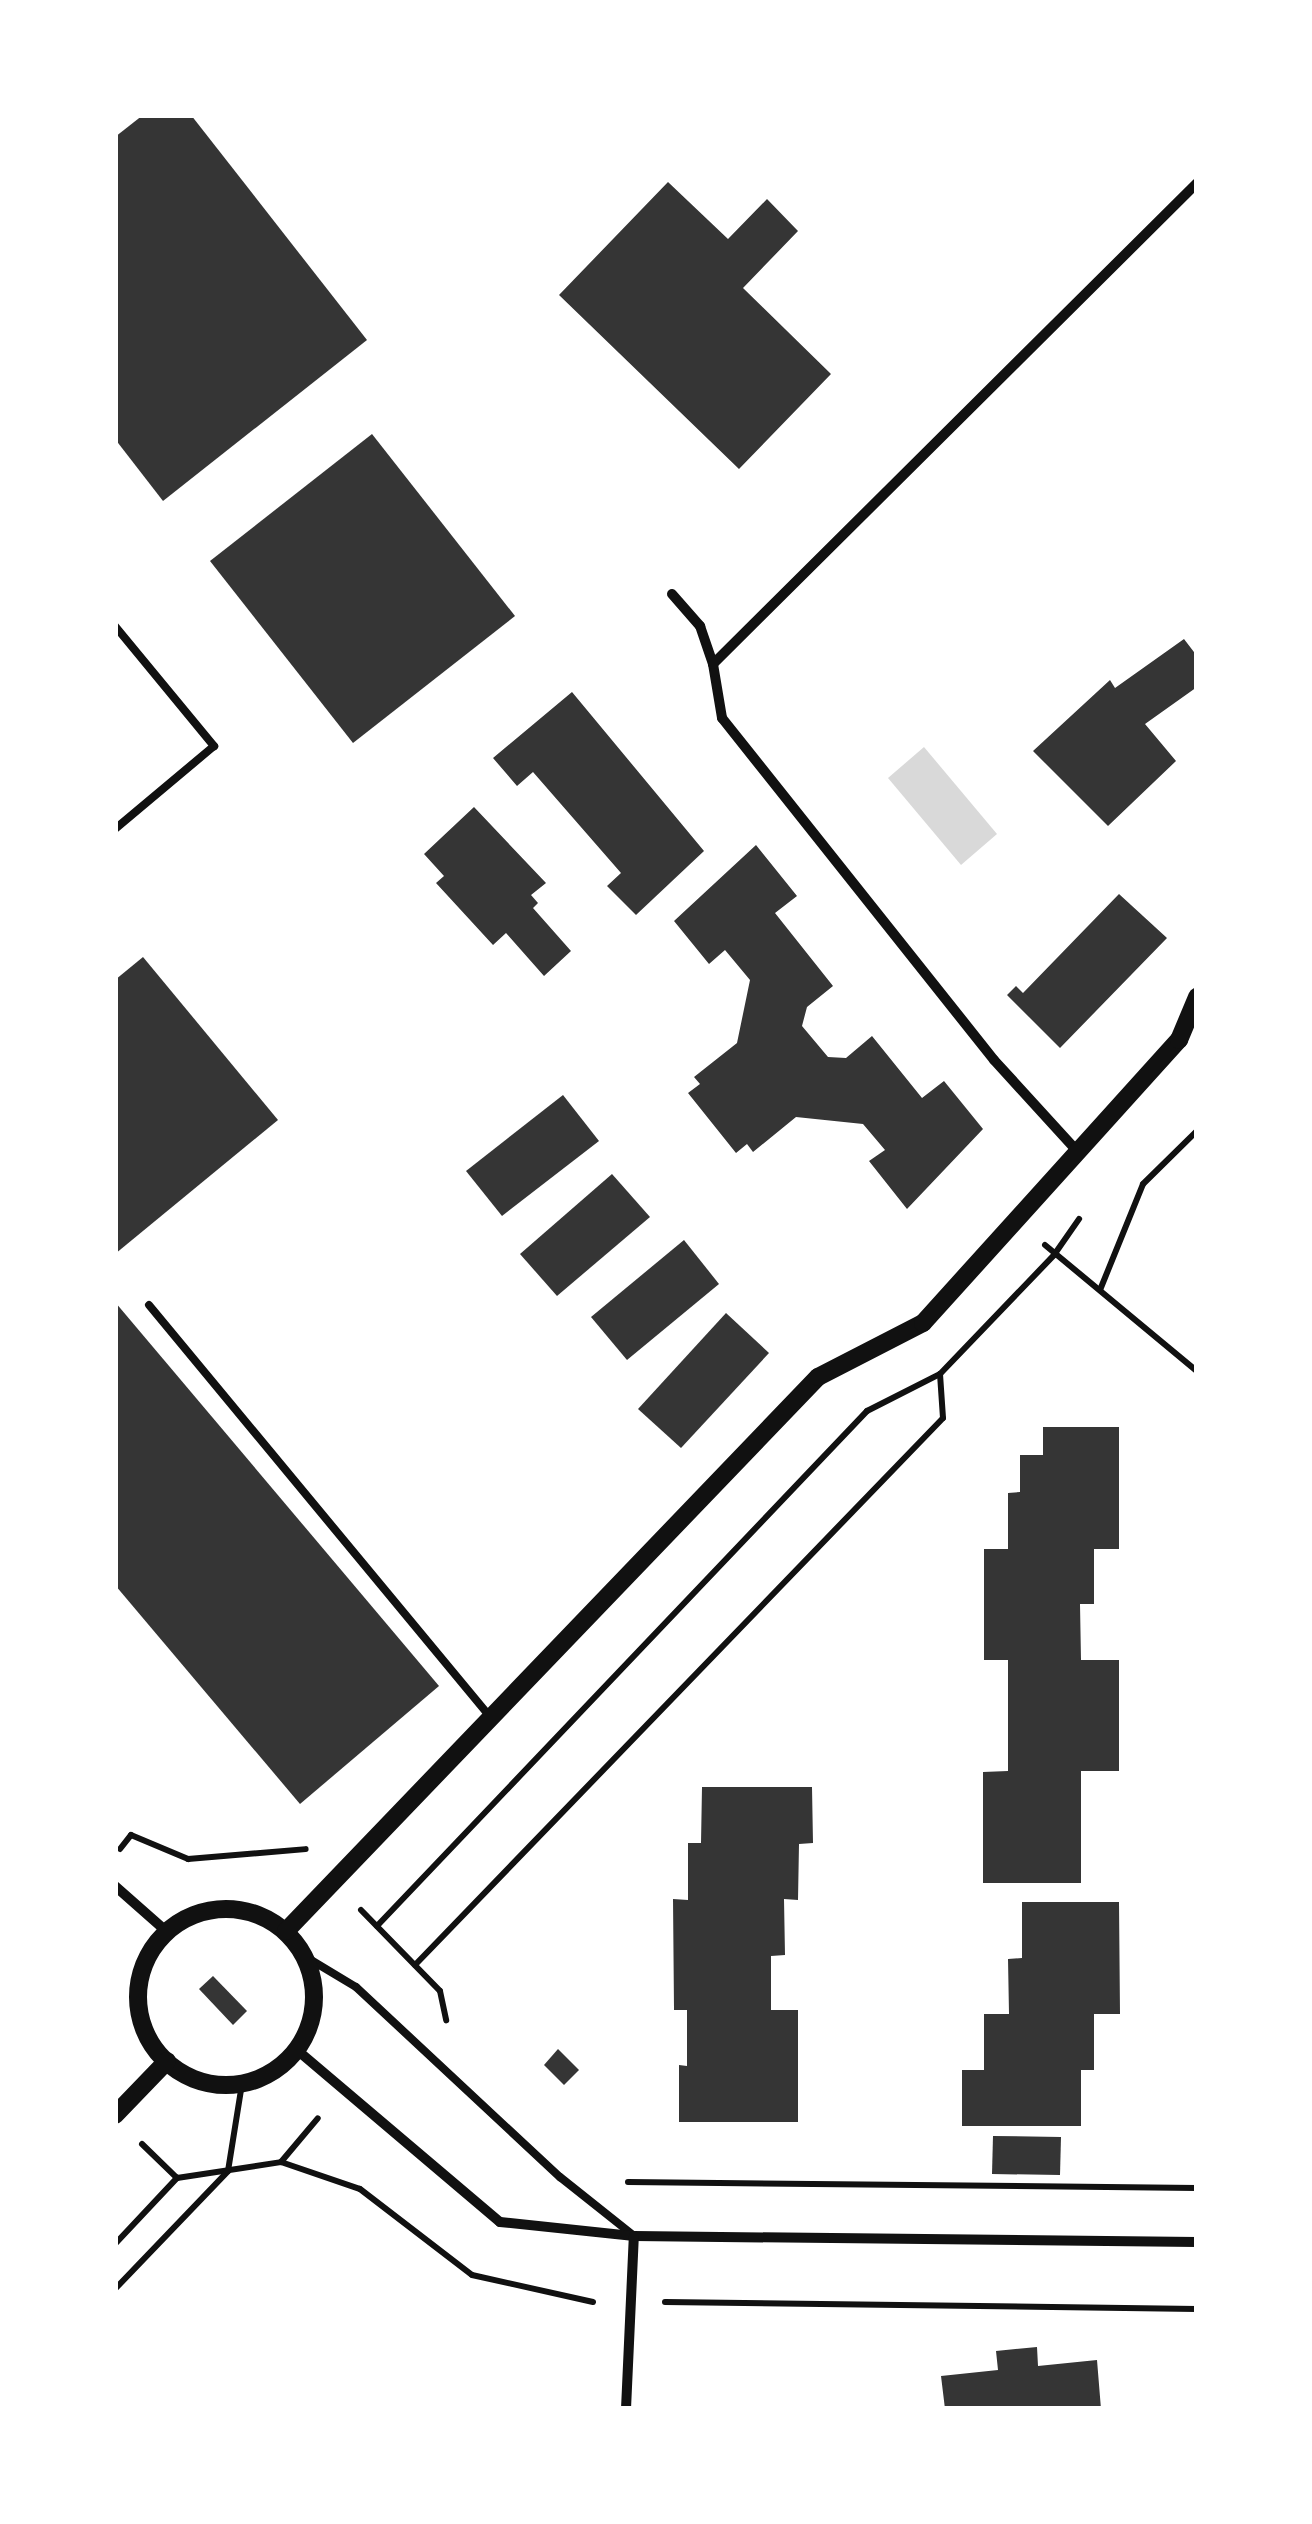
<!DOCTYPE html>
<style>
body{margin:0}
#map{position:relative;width:1312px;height:2524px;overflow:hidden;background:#fff;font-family:"Public Sans",sans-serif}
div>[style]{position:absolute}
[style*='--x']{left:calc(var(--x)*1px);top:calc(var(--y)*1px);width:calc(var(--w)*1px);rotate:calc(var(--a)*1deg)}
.water>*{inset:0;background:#d9d9d9}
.building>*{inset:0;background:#353535}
.path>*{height:6px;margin:-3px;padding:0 3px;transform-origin:3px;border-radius:3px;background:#111}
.service>*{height:8px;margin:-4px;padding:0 4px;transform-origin:4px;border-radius:4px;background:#111}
.minor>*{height:10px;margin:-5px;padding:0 5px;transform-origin:5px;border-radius:5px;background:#111}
.tertiary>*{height:18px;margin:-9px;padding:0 9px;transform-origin:9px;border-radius:9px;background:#111}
.tertiary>.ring{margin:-9px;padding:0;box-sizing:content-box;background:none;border:18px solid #111;border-radius:50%}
span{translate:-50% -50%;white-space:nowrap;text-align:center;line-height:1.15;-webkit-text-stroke:8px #fff;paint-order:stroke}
.frame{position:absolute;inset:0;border:118px solid #fff;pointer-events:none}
</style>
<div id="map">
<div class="water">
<div style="clip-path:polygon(924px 747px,997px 834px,961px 865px,888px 778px)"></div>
</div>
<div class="building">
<div style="clip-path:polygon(143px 115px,191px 115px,367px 340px,163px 501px,115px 439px,115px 137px)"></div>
<div style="clip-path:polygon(668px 182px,728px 239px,767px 199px,798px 231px,743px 288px,831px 374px,739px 469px,559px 295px)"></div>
<div style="clip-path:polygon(372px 434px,515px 616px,353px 743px,210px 561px)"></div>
<div style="clip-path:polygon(1184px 639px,1197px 656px,1197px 687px,1145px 724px,1176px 761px,1108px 826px,1033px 751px,1110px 680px,1115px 688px)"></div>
<div style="clip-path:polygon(572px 692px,704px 851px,636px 915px,607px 886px,621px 873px,533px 772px,517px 786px,493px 758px)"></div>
<div style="clip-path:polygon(474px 807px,546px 883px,531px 895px,538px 903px,533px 908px,571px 951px,544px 976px,506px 933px,493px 945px,436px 883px,444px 876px,424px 854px)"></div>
<div style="clip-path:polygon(756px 845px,797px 896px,775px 913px,833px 986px,807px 1007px,802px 1026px,828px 1057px,846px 1058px,872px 1036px,922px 1098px,944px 1081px,983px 1129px,907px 1209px,869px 1161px,885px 1150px,863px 1124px,796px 1117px,753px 1152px,747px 1144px,736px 1153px,688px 1093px,700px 1084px,694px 1077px,737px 1043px,750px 980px,725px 950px,709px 964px,674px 921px)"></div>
<div style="clip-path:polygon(1119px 894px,1167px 938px,1060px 1048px,1007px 995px,1016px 986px,1023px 993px)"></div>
<div style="clip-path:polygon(143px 957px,278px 1120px,115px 1254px,115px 980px)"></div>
<div style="clip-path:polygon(563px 1095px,599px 1141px,502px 1216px,466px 1171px)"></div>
<div style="clip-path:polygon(612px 1174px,650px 1217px,557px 1296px,520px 1254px)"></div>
<div style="clip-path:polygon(684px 1240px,719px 1284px,627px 1360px,591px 1317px)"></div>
<div style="clip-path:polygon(115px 1302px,439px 1686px,300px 1804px,115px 1585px)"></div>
<div style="clip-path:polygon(726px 1313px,769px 1353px,681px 1448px,638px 1409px)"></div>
<div style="clip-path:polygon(1043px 1427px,1119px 1427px,1119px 1549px,1094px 1549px,1094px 1604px,1080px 1604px,1081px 1660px,1119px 1660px,1119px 1771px,1081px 1771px,1081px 1883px,983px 1883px,983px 1772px,1008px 1771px,1008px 1660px,984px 1660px,984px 1549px,1008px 1549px,1008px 1493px,1020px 1492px,1020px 1455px,1043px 1455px)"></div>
<div style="clip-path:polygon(702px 1787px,812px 1787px,813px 1843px,799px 1844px,798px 1900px,784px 1899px,785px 1955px,771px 1956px,771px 2010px,798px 2010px,798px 2122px,679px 2122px,679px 2065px,687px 2066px,687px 2010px,674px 2010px,673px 1899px,688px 1900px,688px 1843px,701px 1843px)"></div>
<div style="clip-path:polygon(1022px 1902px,1119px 1902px,1120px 2014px,1094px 2014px,1094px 2070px,1081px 2070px,1081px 2126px,962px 2126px,962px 2070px,984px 2070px,984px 2014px,1009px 2014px,1008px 1959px,1022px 1958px)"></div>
<div style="clip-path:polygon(213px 1976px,247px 2011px,233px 2025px,199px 1989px)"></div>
<div style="clip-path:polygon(558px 2049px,579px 2070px,564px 2085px,544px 2065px)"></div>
<div style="clip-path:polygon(993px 2136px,1061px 2137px,1060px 2175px,992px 2174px)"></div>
<div style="clip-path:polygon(1037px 2347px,1038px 2366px,1097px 2360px,1101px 2409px,945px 2409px,941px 2376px,998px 2370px,996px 2351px)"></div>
</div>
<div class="path">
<div style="--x:1045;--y:1245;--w:197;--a:39.7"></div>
<div style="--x:1100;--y:1290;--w:114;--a:-67.9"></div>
<div style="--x:1143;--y:1184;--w:76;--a:-44.5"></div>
<div style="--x:120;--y:1849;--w:18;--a:-52"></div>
<div style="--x:131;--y:1835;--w:62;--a:22.8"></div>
<div style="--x:188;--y:1859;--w:118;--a:-4.8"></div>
<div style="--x:361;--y:1910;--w:113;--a:45.7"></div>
<div style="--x:440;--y:1991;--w:30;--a:78"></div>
<div style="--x:377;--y:1926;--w:711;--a:-46.42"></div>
<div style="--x:867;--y:1411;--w:82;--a:-26.9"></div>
<div style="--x:415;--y:1965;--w:760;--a:-46.01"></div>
<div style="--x:943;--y:1418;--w:44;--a:-93.9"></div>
<div style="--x:940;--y:1374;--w:165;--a:-46.2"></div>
<div style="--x:1054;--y:1255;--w:44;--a:-55.2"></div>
<div style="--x:142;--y:2144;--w:49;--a:44.2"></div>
<div style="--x:177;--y:2178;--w:105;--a:-8.7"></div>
<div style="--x:281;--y:2162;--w:83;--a:18.9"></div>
<div style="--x:360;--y:2189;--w:141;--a:37.5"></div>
<div style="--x:472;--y:2275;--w:124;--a:12.6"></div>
<div style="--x:281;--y:2162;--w:57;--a:-49.9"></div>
<div style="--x:628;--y:2182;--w:569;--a:0.6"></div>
<div style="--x:115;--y:2244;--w:91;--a:-46.8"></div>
<div style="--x:115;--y:2289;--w:163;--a:-46.2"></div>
<div style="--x:228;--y:2171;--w:88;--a:-80.9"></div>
<div style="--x:665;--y:2302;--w:532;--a:0.75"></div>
</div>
<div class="service">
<div style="--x:115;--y:626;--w:156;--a:50.5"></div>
<div style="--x:214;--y:746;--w:129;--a:140"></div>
<div style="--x:149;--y:1305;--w:536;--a:50.37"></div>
<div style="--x:306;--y:1957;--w:58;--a:31"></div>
<div style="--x:356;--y:1987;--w:279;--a:43"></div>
<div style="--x:560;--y:2177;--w:93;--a:38.5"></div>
</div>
<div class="minor">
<div style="--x:672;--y:594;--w:43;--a:48.8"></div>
<div style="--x:700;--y:626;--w:40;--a:71.1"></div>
<div style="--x:713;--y:664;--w:55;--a:80.5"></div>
<div style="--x:722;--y:718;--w:437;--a:51.5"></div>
<div style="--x:994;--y:1060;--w:126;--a:47.6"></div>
<div style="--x:713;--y:664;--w:682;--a:-44.82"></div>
<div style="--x:115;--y:1886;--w:68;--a:41.4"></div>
<div style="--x:297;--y:2050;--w:266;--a:40.3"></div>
<div style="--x:500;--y:2222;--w:135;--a:6"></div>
<div style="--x:634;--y:2236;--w:563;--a:0.61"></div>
<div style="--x:626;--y:2409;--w:173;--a:-87.4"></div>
</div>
<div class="tertiary">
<div class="ring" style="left:138px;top:1909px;width:158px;height:158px"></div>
<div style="--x:286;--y:1931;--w:768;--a:-46.16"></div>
<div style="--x:818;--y:1377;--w:118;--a:-27.2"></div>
<div style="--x:923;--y:1323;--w:382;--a:-47.9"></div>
<div style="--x:1179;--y:1040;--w:47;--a:-67.3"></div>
<div style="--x:115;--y:2115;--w:75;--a:-46.1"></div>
</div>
<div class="frame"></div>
</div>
